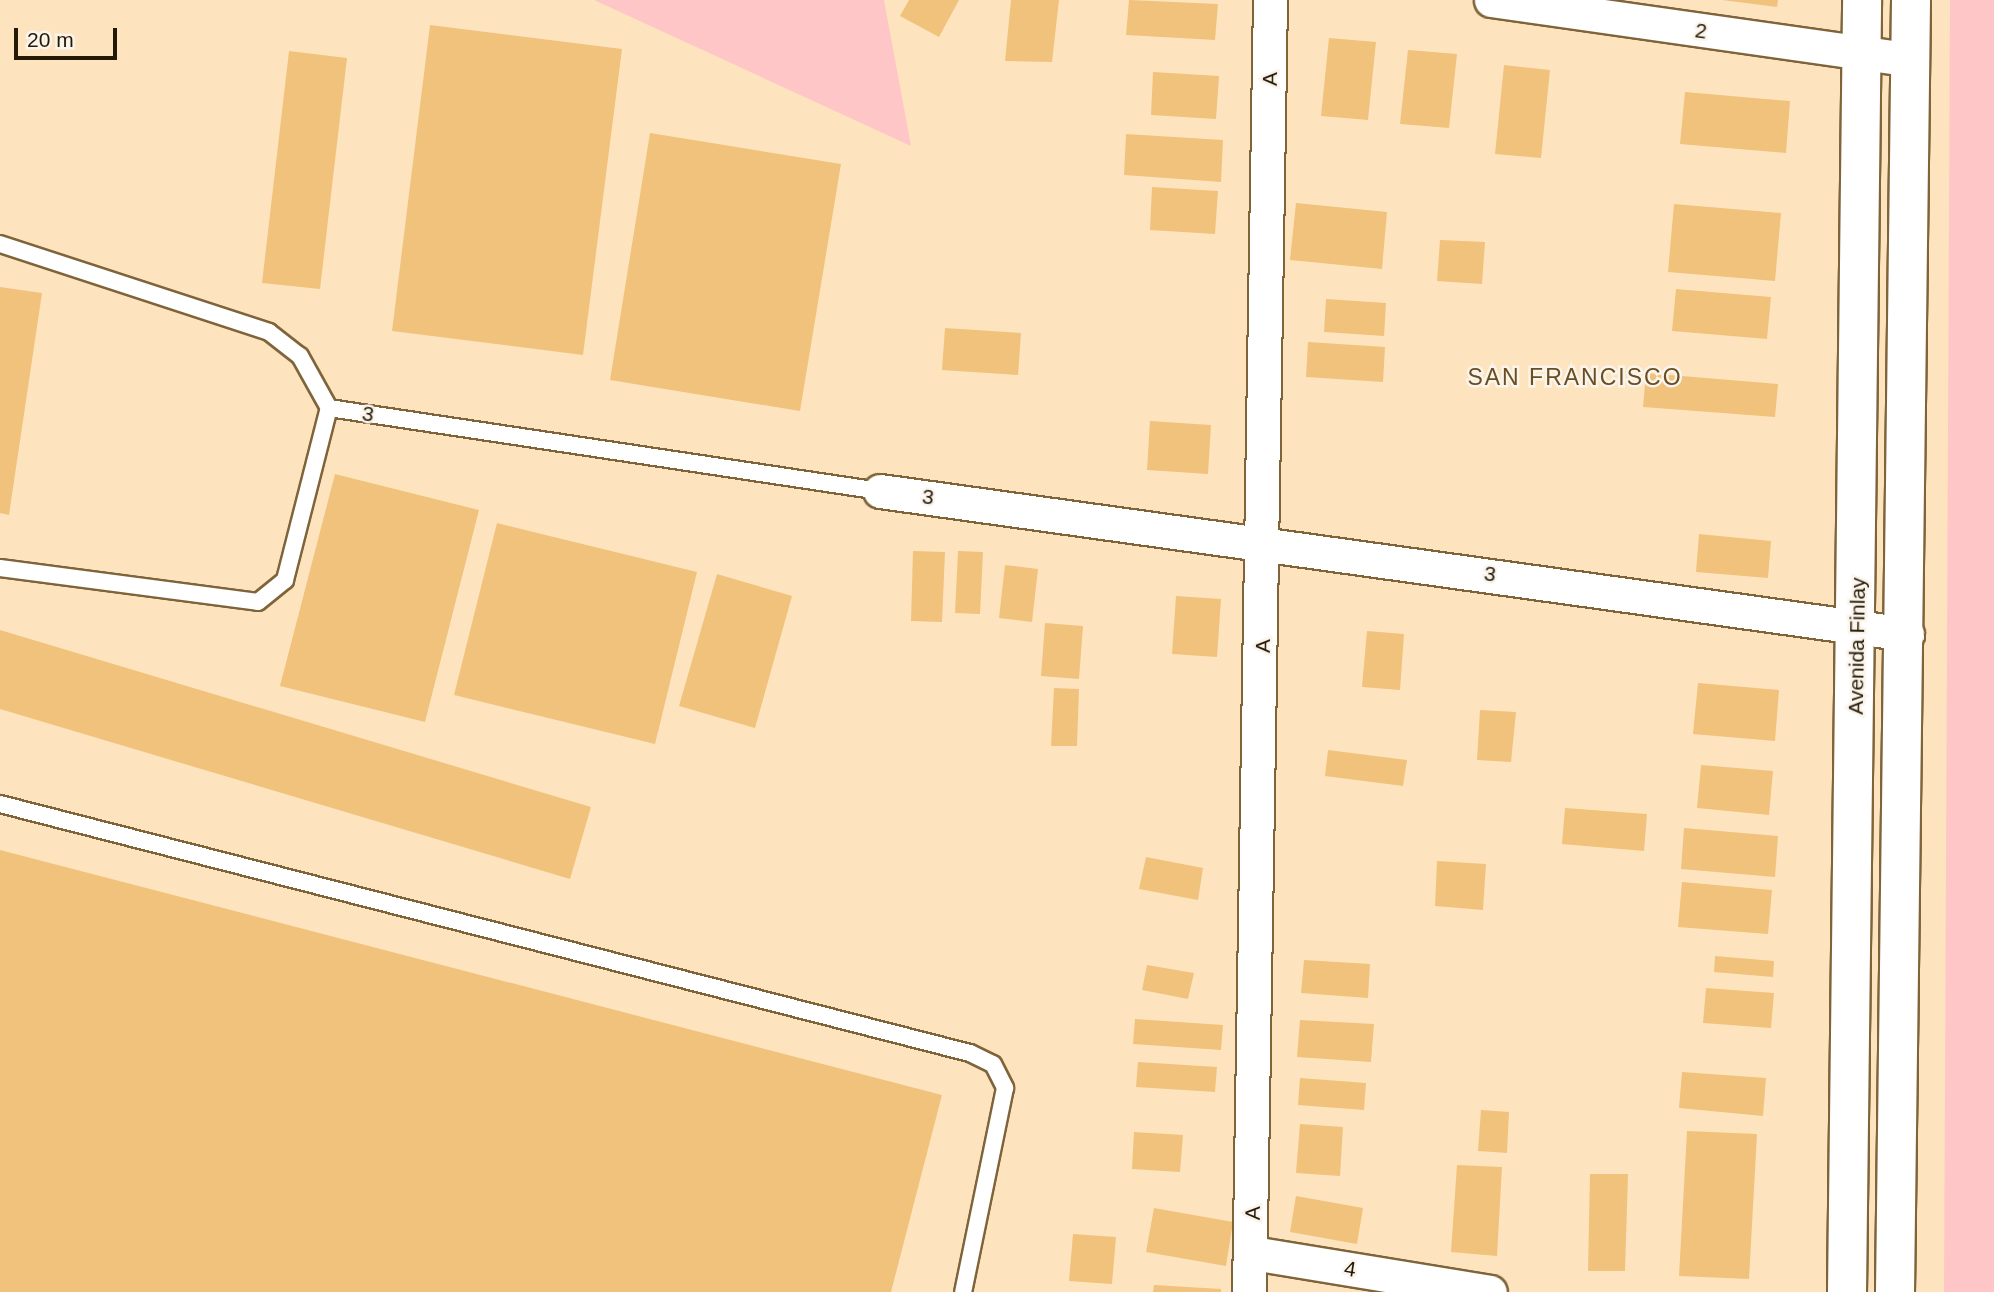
<!DOCTYPE html>
<style>
body{margin:0}
#map{position:relative;width:1994px;height:1292px;overflow:hidden;background:#fde4bf;font-family:Helvetica,sans-serif}
div>[style]{position:absolute}
[style*='--x']{left:calc(var(--x)*1px);top:calc(var(--y)*1px);width:calc(var(--w)*1px);rotate:calc(var(--a)*1deg)}
.green>*{inset:0;background:#ffc6c7}
.building>*{inset:0;background:#f1c27b}
.roads{filter:drop-shadow(2px 0 #7f643a) drop-shadow(-2px 0 #7f643a) drop-shadow(0 2px #7f643a) drop-shadow(0 -2px #7f643a)}
.lane>*{height:16px;margin:-8px;padding:0 8px;transform-origin:8px;border-radius:8px;background:#fff}
.street>*{height:33px;margin:-16.5px;padding:0 16.5px;transform-origin:16.5px;border-radius:16.5px;background:#fff}
.highway>*{height:38px;margin:-19px;padding:0 19px;transform-origin:19px;border-radius:19px;background:#fff}
span{translate:-50% -50%;white-space:nowrap;text-align:center;line-height:1.15;-webkit-text-stroke:5px #faf4eb;paint-order:stroke}
.street-label{font-size:21px;color:#241907}
.neighbourhood-label{font-size:23px;color:#694e24;letter-spacing:2px}
.scale{position:absolute;left:14px;top:28px;width:103px;height:32px;box-sizing:border-box;border:4px solid #241907;border-top:0;padding-left:9px;font-size:21px;line-height:24px;white-space:nowrap;color:#241907;-webkit-text-stroke:5px #faf4eb;paint-order:stroke}
</style>
<div id="map">
<div class="green">
<div style="clip-path:polygon(594px 0,884px 0,911px 146px)"></div>
<div style="clip-path:polygon(1950px 0,1994px 0,1994px 1292px,1944px 1292px)"></div>
</div>
<div class="building">
<div style="clip-path:polygon(909px 0,959px 0,939px 37px,900px 16px)"></div>
<div style="clip-path:polygon(1011px 0,1059px 0,1052px 62px,1005px 61px)"></div>
<div style="clip-path:polygon(1129px 0,1218px 4px,1215px 40px,1126px 35px)"></div>
<div style="clip-path:polygon(1722px 0,1778px 0,1777px 7px)"></div>
<div style="clip-path:polygon(430px 25px,622px 49px,583px 355px,392px 331px)"></div>
<div style="clip-path:polygon(1329px 38px,1376px 42px,1368px 120px,1321px 116px)"></div>
<div style="clip-path:polygon(1408px 50px,1457px 54px,1449px 128px,1400px 124px)"></div>
<div style="clip-path:polygon(289px 51px,347px 58px,320px 289px,262px 283px)"></div>
<div style="clip-path:polygon(1504px 65px,1550px 70px,1541px 158px,1495px 154px)"></div>
<div style="clip-path:polygon(1153px 72px,1219px 76px,1216px 119px,1151px 115px)"></div>
<div style="clip-path:polygon(1685px 92px,1790px 101px,1786px 153px,1680px 144px)"></div>
<div style="clip-path:polygon(650px 133px,841px 164px,800px 411px,610px 380px)"></div>
<div style="clip-path:polygon(1126px 134px,1223px 140px,1221px 182px,1124px 175px)"></div>
<div style="clip-path:polygon(1152px 187px,1218px 191px,1215px 234px,1150px 230px)"></div>
<div style="clip-path:polygon(1296px 203px,1387px 212px,1382px 269px,1290px 260px)"></div>
<div style="clip-path:polygon(1674px 204px,1781px 213px,1775px 281px,1668px 272px)"></div>
<div style="clip-path:polygon(1440px 240px,1485px 242px,1482px 284px,1437px 281px)"></div>
<div style="clip-path:polygon(0 287px,42px 293px,9px 515px,0 513px)"></div>
<div style="clip-path:polygon(1676px 289px,1771px 297px,1767px 339px,1672px 331px)"></div>
<div style="clip-path:polygon(1326px 299px,1386px 303px,1384px 336px,1324px 332px)"></div>
<div style="clip-path:polygon(945px 328px,1021px 333px,1018px 375px,942px 370px)"></div>
<div style="clip-path:polygon(1308px 342px,1385px 347px,1383px 382px,1306px 377px)"></div>
<div style="clip-path:polygon(1646px 373px,1778px 384px,1775px 417px,1643px 407px)"></div>
<div style="clip-path:polygon(1150px 421px,1211px 425px,1208px 474px,1147px 470px)"></div>
<div style="clip-path:polygon(335px 474px,479px 510px,425px 722px,280px 686px)"></div>
<div style="clip-path:polygon(497px 523px,697px 572px,655px 744px,454px 695px)"></div>
<div style="clip-path:polygon(1699px 534px,1771px 541px,1768px 578px,1696px 572px)"></div>
<div style="clip-path:polygon(913px 551px,945px 552px,942px 622px,911px 621px)"></div>
<div style="clip-path:polygon(958px 551px,983px 552px,980px 614px,955px 613px)"></div>
<div style="clip-path:polygon(1005px 565px,1038px 569px,1032px 622px,999px 618px)"></div>
<div style="clip-path:polygon(717px 574px,792px 596px,755px 728px,679px 706px)"></div>
<div style="clip-path:polygon(1176px 596px,1221px 599px,1217px 657px,1172px 654px)"></div>
<div style="clip-path:polygon(1045px 623px,1083px 626px,1079px 679px,1041px 676px)"></div>
<div style="clip-path:polygon(0 630px,591px 807px,570px 879px,0 709px)"></div>
<div style="clip-path:polygon(1367px 631px,1404px 634px,1400px 690px,1362px 687px)"></div>
<div style="clip-path:polygon(1698px 683px,1779px 690px,1775px 741px,1693px 734px)"></div>
<div style="clip-path:polygon(1054px 688px,1079px 689px,1077px 746px,1051px 746px)"></div>
<div style="clip-path:polygon(1480px 710px,1516px 712px,1511px 762px,1477px 760px)"></div>
<div style="clip-path:polygon(1328px 750px,1407px 760px,1403px 786px,1325px 776px)"></div>
<div style="clip-path:polygon(1701px 765px,1773px 771px,1769px 815px,1697px 808px)"></div>
<div style="clip-path:polygon(1565px 808px,1647px 814px,1644px 851px,1562px 844px)"></div>
<div style="clip-path:polygon(1684px 828px,1778px 836px,1775px 877px,1681px 869px)"></div>
<div style="clip-path:polygon(0 850px,942px 1095px,891px 1292px,0 1292px)"></div>
<div style="clip-path:polygon(1146px 857px,1203px 868px,1198px 900px,1139px 889px)"></div>
<div style="clip-path:polygon(1437px 861px,1486px 864px,1483px 910px,1435px 906px)"></div>
<div style="clip-path:polygon(1682px 882px,1772px 890px,1768px 934px,1678px 927px)"></div>
<div style="clip-path:polygon(1715px 956px,1774px 961px,1773px 977px,1714px 972px)"></div>
<div style="clip-path:polygon(1304px 960px,1370px 964px,1368px 998px,1301px 993px)"></div>
<div style="clip-path:polygon(1147px 965px,1194px 973px,1188px 999px,1142px 990px)"></div>
<div style="clip-path:polygon(1706px 988px,1774px 993px,1771px 1028px,1703px 1023px)"></div>
<div style="clip-path:polygon(1135px 1019px,1223px 1025px,1221px 1050px,1133px 1044px)"></div>
<div style="clip-path:polygon(1300px 1020px,1374px 1024px,1371px 1062px,1297px 1057px)"></div>
<div style="clip-path:polygon(1138px 1062px,1217px 1067px,1215px 1092px,1136px 1087px)"></div>
<div style="clip-path:polygon(1682px 1072px,1766px 1078px,1763px 1116px,1679px 1108px)"></div>
<div style="clip-path:polygon(1300px 1078px,1366px 1083px,1364px 1110px,1298px 1105px)"></div>
<div style="clip-path:polygon(1481px 1110px,1509px 1112px,1507px 1153px,1478px 1151px)"></div>
<div style="clip-path:polygon(1300px 1124px,1343px 1127px,1340px 1176px,1296px 1173px)"></div>
<div style="clip-path:polygon(1687px 1131px,1757px 1134px,1749px 1279px,1679px 1276px)"></div>
<div style="clip-path:polygon(1134px 1132px,1183px 1135px,1180px 1172px,1132px 1169px)"></div>
<div style="clip-path:polygon(1457px 1165px,1502px 1167px,1497px 1256px,1451px 1252px)"></div>
<div style="clip-path:polygon(1590px 1174px,1628px 1174px,1625px 1271px,1588px 1271px)"></div>
<div style="clip-path:polygon(1296px 1196px,1363px 1208px,1357px 1244px,1290px 1232px)"></div>
<div style="clip-path:polygon(1154px 1208px,1233px 1222px,1226px 1266px,1146px 1252px)"></div>
<div style="clip-path:polygon(1073px 1234px,1116px 1237px,1112px 1284px,1069px 1281px)"></div>
<div style="clip-path:polygon(1154px 1285px,1221px 1289px,1221px 1292px,1153px 1292px)"></div>
</div>
<div class="roads">
<div class="lane">
<div style="--x:0;--y:244;--w:283;--a:18.1"></div>
<div style="--x:269;--y:332;--w:39;--a:38"></div>
<div style="--x:300;--y:356;--w:60;--a:60.9"></div>
<div style="--x:329;--y:408;--w:557;--a:8.57"></div>
<div style="--x:0;--y:568;--w:260;--a:7.5"></div>
<div style="--x:258;--y:602;--w:35;--a:-39"></div>
<div style="--x:285;--y:580;--w:178;--a:-75.7"></div>
<div style="--x:0;--y:804;--w:1001;--a:14.4"></div>
<div style="--x:970;--y:1053;--w:25;--a:26"></div>
<div style="--x:993;--y:1064;--w:27;--a:63"></div>
<div style="--x:1005;--y:1088;--w:208;--a:101.6"></div>
</div>
<div class="street">
<div style="--x:1491;--y:0;--w:423;--a:8.1"></div>
<div style="--x:880;--y:491;--w:1037;--a:7.93"></div>
<div style="--x:1252;--y:1253;--w:241;--a:9.3"></div>
<div style="--x:1249;--y:1292;--w:1292;--a:-89.07"></div>
</div>
<div class="highway">
<div style="--x:1847;--y:1292;--w:1292;--a:-89.33"></div>
<div style="--x:1895;--y:1292;--w:1292;--a:-89.29"></div>
</div>
</div>
<div class="street-label">
<span style="left:1701px;top:31px;rotate:8deg">2</span>
<span style="left:1270px;top:79px;rotate:-89deg">A</span>
<span style="left:368px;top:414px;rotate:9deg">3</span>
<span style="left:928px;top:497px;rotate:7deg">3</span>
<span style="left:1490px;top:574px;rotate:8deg">3</span>
<span style="left:1263px;top:646px;rotate:-89deg">A</span>
<span style="left:1857px;top:646px;rotate:-89deg">Avenida Finlay</span>
<span style="left:1253px;top:1213px;rotate:-89deg">A</span>
<span style="left:1350px;top:1269px;rotate:9deg">4</span>
</div>
<div class="neighbourhood-label">
<span style="left:1575px;top:377px">SAN FRANCISCO</span>
</div>
<div class="scale">20 m</div>
</div>
